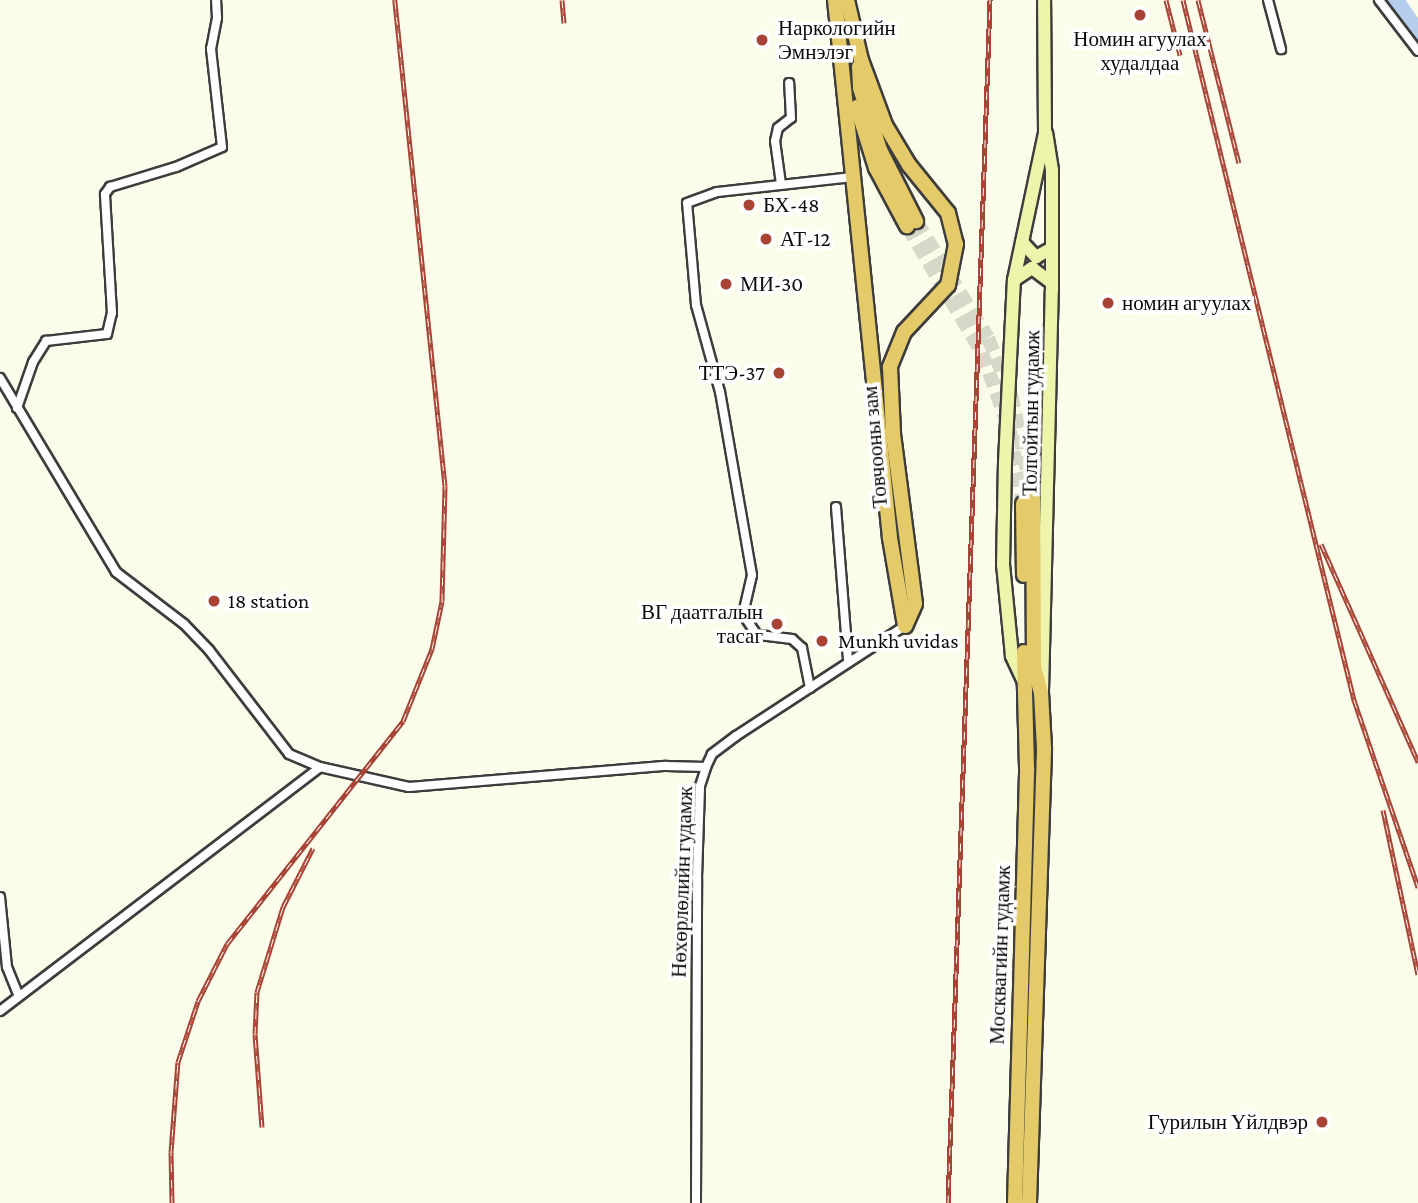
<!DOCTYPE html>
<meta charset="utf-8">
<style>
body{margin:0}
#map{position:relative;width:1418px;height:1203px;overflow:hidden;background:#fcfcea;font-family:"Crimson Pro",serif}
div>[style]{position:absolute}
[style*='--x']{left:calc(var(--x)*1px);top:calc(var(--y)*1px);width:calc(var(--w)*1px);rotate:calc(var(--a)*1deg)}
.river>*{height:16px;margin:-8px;padding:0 8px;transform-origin:8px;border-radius:8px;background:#b5ceed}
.trunk-tunnel>*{height:14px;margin-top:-7px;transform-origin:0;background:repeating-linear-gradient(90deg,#d8d8c8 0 14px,transparent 0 21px)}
.roads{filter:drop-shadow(2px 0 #3d3d3d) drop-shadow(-2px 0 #3d3d3d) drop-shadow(0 2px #3d3d3d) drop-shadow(0 -2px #3d3d3d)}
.minor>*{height:8px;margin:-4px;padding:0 4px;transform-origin:4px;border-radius:4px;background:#fff}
.secondary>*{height:12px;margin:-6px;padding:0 6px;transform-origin:6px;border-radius:6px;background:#eff4ac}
.trunk>*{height:14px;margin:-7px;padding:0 7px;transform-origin:7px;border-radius:7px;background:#e4ca68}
.rail>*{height:5px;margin-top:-2.5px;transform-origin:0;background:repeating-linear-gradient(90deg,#fff 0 8px,#a74435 0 16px);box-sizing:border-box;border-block:2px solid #a74435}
.dots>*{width:19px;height:19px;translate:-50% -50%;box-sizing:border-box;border:4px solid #fff;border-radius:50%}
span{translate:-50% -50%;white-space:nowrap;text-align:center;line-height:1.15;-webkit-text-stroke:7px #fff;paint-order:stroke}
.poi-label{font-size:21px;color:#0a0a0a}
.left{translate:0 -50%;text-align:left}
.right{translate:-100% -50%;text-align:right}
.street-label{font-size:21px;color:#0a0a0a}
</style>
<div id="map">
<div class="river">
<div style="--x:1396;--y:0;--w:40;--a:56"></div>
</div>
<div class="trunk-tunnel">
<div style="--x:916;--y:221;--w:137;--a:58.4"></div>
<div style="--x:988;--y:338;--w:61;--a:67.7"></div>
<div style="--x:1011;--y:394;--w:106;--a:78.1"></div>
<div style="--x:907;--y:226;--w:147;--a:59.4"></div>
<div style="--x:982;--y:353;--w:83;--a:70.3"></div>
<div style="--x:1010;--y:431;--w:74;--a:79.9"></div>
</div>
<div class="roads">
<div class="minor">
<div style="--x:1268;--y:0;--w:51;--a:75.1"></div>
<div style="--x:1379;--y:0;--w:64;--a:52.6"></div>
<div style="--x:781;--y:184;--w:43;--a:-97.9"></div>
<div style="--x:775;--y:141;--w:13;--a:-77"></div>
<div style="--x:778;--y:128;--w:16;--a:-38"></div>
<div style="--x:791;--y:118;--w:35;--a:-93"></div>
<div style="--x:0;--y:378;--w:226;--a:59.1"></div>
<div style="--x:116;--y:572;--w:86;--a:37.4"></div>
<div style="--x:184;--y:624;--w:36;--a:46"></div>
<div style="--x:209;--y:650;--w:131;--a:52.4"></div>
<div style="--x:289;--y:754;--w:34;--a:23"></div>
<div style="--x:320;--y:767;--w:91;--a:12.7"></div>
<div style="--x:409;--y:787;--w:258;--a:-4.7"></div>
<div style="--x:666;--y:766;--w:40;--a:1.4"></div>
<div style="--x:17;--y:408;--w:49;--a:-70.8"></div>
<div style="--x:33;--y:362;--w:25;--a:-58"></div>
<div style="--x:46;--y:341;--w:61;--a:-6.5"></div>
<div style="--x:107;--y:334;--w:22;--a:-77"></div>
<div style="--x:112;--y:313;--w:119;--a:-93.4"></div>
<div style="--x:105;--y:194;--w:9;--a:-54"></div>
<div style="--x:110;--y:187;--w:69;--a:-16.9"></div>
<div style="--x:176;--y:167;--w:50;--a:-23.5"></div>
<div style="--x:222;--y:147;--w:99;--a:-96.4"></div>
<div style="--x:211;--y:49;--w:32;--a:-79"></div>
<div style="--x:217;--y:18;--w:18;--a:-93"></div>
<div style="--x:836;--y:507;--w:154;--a:85.5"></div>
<div style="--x:810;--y:688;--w:41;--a:-101.3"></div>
<div style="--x:802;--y:648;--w:13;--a:-138"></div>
<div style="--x:792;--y:639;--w:35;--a:-173"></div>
<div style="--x:757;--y:635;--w:25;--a:-124"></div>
<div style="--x:743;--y:614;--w:40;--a:-77"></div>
<div style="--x:752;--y:575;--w:186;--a:-99.9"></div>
<div style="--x:720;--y:392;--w:90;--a:-105.4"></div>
<div style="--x:696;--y:305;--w:102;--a:-95"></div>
<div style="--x:687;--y:203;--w:32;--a:-20"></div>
<div style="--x:717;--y:192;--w:137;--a:-6.3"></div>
<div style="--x:0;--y:897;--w:70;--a:84.3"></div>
<div style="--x:7;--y:967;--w:31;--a:68"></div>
<div style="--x:0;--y:1011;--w:402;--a:-37.3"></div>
<div style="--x:696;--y:1203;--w:325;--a:-89.8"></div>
<div style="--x:697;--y:878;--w:92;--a:-88.1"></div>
<div style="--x:700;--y:786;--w:20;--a:-72"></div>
<div style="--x:706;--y:767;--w:14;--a:-65"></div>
<div style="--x:712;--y:754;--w:30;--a:-37"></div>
<div style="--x:736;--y:736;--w:202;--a:-33.1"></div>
</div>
<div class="secondary">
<div style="--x:1022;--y:242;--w:21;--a:47"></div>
<div style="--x:1036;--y:257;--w:18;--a:-29"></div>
<div style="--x:1014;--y:280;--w:22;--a:-34"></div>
<div style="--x:1032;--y:268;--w:25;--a:37"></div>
<div style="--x:1024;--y:682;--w:29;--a:-115"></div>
<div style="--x:1012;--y:656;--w:91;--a:-95.6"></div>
<div style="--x:1003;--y:565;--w:103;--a:-88.9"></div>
<div style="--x:1005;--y:462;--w:182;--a:-87.2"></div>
<div style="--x:1014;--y:280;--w:150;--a:-78.1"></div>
<div style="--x:1045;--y:133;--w:133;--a:-90.4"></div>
<div style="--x:1042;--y:691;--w:401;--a:-88.6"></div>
<div style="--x:1052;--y:290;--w:120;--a:-90"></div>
<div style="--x:1052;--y:170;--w:37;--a:-99"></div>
</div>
<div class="trunk">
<div style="--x:835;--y:0;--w:541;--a:84.16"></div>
<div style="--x:890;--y:538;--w:89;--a:80.3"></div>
<div style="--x:847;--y:0;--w:62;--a:76.9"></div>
<div style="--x:861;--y:60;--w:69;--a:69.7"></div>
<div style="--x:885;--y:125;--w:47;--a:59"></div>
<div style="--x:909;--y:165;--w:62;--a:50.9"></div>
<div style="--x:948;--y:213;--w:32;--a:76"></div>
<div style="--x:956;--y:244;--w:42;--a:101"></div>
<div style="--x:948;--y:285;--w:64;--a:133.1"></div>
<div style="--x:904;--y:332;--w:38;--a:112"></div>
<div style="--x:890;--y:367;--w:67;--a:87.4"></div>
<div style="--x:893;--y:434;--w:171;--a:82.6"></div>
<div style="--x:915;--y:604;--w:24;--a:114"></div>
<div style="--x:859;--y:67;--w:21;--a:87"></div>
<div style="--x:860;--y:88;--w:65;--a:72.1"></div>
<div style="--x:880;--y:150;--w:80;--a:63.1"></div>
<div style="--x:857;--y:107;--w:64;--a:72.7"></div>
<div style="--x:876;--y:168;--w:66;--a:61.9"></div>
<div style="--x:1023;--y:504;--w:71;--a:89.2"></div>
<div style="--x:1015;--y:1203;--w:435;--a:-88.4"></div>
<div style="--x:1027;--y:768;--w:116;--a:-91.5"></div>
<div style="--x:1029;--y:1203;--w:455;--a:-88.1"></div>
<div style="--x:1044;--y:748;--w:55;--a:-93.1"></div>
<div style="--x:1041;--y:693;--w:28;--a:-105"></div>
<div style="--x:1034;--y:666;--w:168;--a:-90.3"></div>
</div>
</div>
<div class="rail">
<div style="--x:562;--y:0;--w:23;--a:85"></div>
<div style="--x:1166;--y:0;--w:57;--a:75.7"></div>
<div style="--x:1183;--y:0;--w:721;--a:76.27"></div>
<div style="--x:1354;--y:700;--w:198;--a:71.1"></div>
<div style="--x:1198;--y:0;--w:168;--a:75.9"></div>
<div style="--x:1321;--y:544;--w:239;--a:66"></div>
<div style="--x:1383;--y:810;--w:168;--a:78"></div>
<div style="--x:262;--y:1127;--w:93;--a:-94.3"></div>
<div style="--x:255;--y:1034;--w:42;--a:-87.3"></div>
<div style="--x:257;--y:992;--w:89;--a:-73"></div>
<div style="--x:283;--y:907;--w:66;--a:-63"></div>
<div style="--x:172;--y:1203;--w:51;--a:-91.1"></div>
<div style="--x:171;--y:1152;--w:90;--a:-85.6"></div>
<div style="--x:178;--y:1062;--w:64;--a:-71.8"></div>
<div style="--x:198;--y:1001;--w:64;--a:-63"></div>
<div style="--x:227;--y:944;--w:284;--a:-51.7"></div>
<div style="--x:403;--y:721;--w:78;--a:-68.1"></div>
<div style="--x:432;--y:649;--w:49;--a:-78.2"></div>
<div style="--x:442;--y:601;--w:115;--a:-88.5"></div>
<div style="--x:445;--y:486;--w:489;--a:-95.9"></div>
<div style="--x:948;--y:1203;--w:1204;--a:-88"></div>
</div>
<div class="dots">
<div style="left:1140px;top:15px;background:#a74435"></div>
<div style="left:762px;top:40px;background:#a74435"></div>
<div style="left:749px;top:205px;background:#a74435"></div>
<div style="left:766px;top:239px;background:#a74435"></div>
<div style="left:726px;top:284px;background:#a74435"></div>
<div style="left:1108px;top:303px;background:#a74435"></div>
<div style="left:779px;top:373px;background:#a74435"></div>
<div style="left:214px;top:601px;background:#a74435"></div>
<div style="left:777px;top:624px;background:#a74435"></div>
<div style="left:822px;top:641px;background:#a74435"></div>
<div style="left:1322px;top:1122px;background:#a74435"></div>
</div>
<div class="poi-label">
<span class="left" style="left:778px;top:40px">Наркологийн<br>Эмнэлэг</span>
<span style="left:1140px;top:51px">Номин агуулах<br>худалдаа</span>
<span class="left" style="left:763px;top:205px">БХ-48</span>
<span class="left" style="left:780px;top:239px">АТ-12</span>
<span class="left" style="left:740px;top:284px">МИ-30</span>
<span class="left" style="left:1122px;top:303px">номин агуулах</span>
<span class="right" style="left:765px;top:373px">ТТЭ-37</span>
<span class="left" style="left:228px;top:601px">18 station</span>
<span class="right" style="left:763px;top:624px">ВГ даатгалын<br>тасаг</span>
<span class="left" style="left:838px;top:641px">Munkh uvidas</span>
<span class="right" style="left:1308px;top:1122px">Гурилын Үйлдвэр</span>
</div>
<div class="street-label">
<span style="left:1031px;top:413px;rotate:-89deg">Толгойтын гудамж</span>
<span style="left:875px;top:447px;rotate:-95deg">Товчооны зам</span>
<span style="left:682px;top:882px;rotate:-88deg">Нөхөрлөлийн гудамж</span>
<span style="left:1000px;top:955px;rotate:-88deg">Москвагийн гудамж</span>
</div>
</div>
